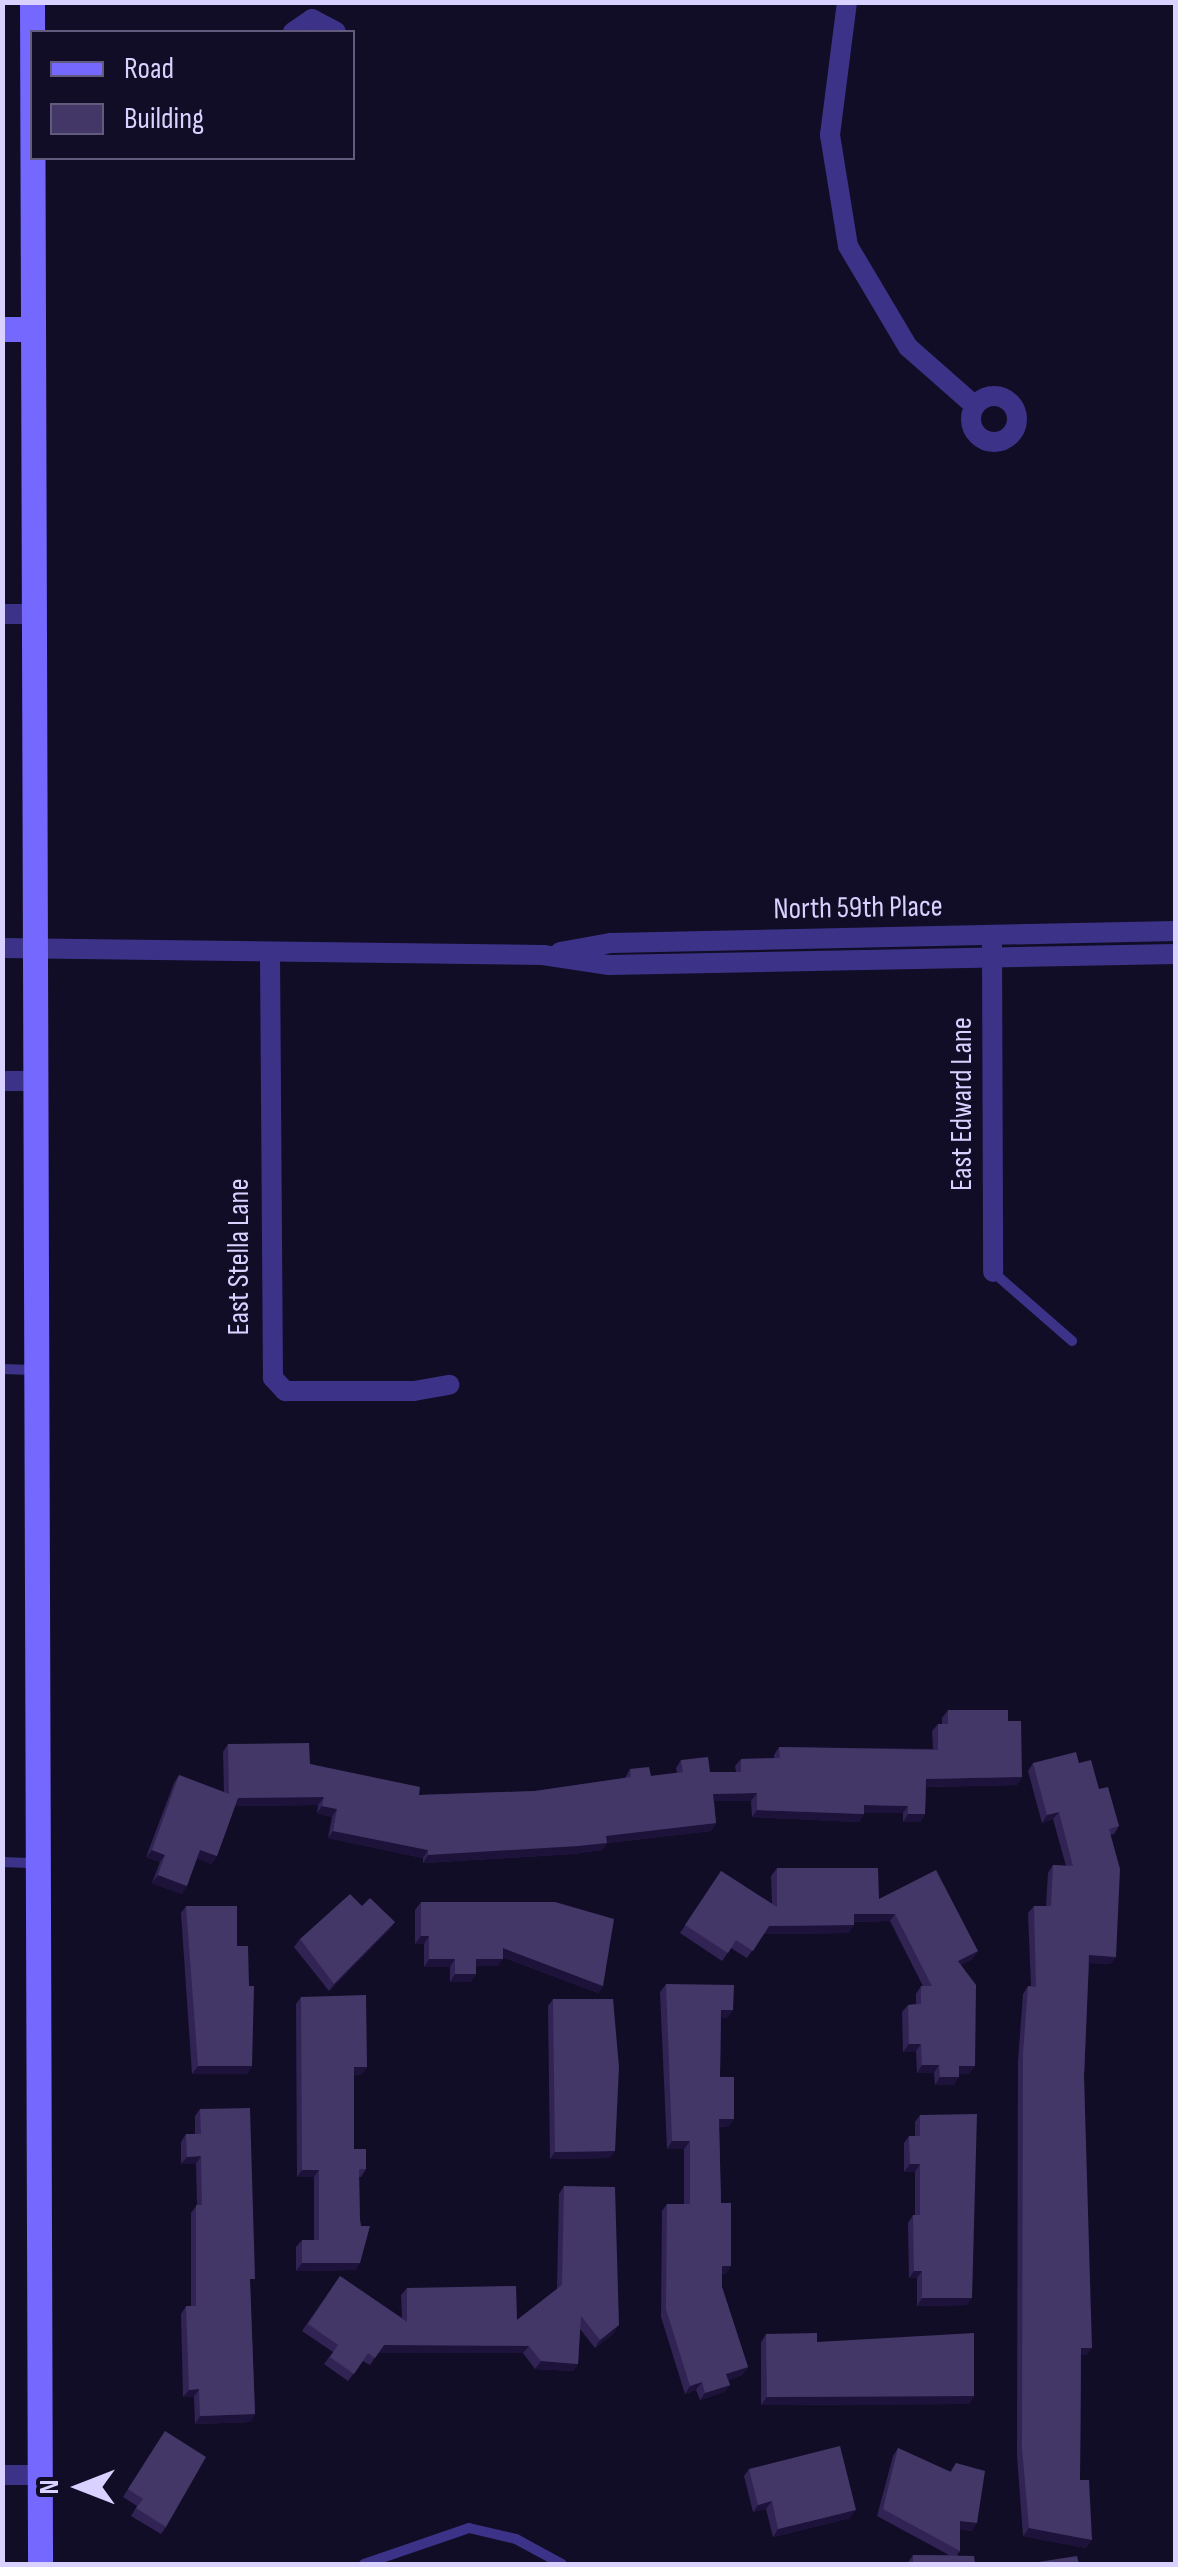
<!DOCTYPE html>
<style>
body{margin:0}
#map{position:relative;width:1178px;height:2567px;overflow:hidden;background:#120d26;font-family:"Sofia Sans Condensed",sans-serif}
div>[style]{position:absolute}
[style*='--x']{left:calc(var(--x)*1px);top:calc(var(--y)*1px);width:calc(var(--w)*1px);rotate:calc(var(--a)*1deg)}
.lane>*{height:10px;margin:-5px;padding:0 5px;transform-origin:5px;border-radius:5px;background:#3c3389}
.street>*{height:20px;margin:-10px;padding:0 10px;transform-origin:10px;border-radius:10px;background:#3c3389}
.street>.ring{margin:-10px;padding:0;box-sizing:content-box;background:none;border:20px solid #3c3389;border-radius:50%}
.secondary>*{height:25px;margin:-12.5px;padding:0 12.5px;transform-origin:12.5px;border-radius:12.5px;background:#7568ff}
.wall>*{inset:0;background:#312455}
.shaded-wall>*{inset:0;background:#1d133a}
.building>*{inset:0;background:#433767}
span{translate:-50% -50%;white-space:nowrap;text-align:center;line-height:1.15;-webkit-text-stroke:8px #120d26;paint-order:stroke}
.street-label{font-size:30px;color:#d9d1ff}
.frame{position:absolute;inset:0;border:5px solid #d9d1ff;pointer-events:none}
.legend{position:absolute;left:30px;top:30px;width:325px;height:130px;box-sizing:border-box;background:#120d26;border:2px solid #625b7d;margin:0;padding:12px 18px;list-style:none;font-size:30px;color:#d9d1ff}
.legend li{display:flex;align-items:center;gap:20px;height:50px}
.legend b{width:50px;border:2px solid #625b7d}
.north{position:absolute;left:30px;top:2437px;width:100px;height:100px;-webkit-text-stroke:8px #120d26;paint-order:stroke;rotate:270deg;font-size:28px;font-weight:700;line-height:40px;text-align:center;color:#d9d1ff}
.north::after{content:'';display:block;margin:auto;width:35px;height:45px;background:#d9d1ff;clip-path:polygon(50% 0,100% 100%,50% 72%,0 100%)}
</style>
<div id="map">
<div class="lane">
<div style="--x:993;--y:1272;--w:105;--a:41.1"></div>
<div style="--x:2;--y:1369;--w:30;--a:2"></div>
<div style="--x:2;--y:1862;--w:33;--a:2"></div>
<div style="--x:364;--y:2564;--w:111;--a:-18.9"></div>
<div style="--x:469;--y:2528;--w:48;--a:13.2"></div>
<div style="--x:516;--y:2539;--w:52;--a:28.5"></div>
</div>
<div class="street">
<div style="--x:847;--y:2;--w:134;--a:97.3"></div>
<div style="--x:830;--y:135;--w:112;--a:80.8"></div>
<div style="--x:848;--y:246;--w:117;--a:59.3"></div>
<div style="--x:908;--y:347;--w:89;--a:41.4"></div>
<div style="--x:293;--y:32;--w:23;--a:-34"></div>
<div style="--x:312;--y:19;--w:27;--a:28"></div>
<div class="ring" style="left:971px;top:396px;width:26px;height:26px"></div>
<div style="--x:2;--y:614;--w:29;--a:0"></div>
<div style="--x:992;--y:944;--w:328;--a:89.8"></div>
<div style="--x:2;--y:948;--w:541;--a:0.74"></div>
<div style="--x:543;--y:955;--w:67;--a:8.6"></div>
<div style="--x:609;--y:965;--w:567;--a:-1.11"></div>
<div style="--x:560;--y:952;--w:52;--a:-10"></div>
<div style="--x:611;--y:943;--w:565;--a:-1.22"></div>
<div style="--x:270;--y:953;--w:425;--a:89.6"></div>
<div style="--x:273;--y:1378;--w:18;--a:47"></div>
<div style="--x:285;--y:1391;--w:129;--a:0"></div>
<div style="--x:414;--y:1391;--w:36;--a:-10"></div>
<div style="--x:2;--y:1081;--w:30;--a:0"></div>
<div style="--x:2;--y:2475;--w:36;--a:0"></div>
</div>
<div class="secondary">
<div style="--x:32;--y:2;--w:2562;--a:89.82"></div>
<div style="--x:2;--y:329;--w:30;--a:0"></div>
</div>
<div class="wall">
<div style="clip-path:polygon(948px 1710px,1008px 1721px,1022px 1777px,1017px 1785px,926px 1787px,925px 1814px,920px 1822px,903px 1822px,903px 1813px,864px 1813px,859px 1822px,752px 1817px,751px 1801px,714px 1801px,716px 1823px,711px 1831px,607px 1843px,602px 1850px,573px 1854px,423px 1863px,423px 1858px,328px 1838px,332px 1817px,317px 1813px,318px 1805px,235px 1806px,217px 1856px,211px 1864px,197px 1858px,182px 1894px,152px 1883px,160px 1862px,146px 1857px,174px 1783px,179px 1775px,224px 1792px,223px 1752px,228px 1744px,310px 1764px,419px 1795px,535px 1791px,625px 1778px,630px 1769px,651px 1776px,677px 1773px,676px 1768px,681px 1760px,710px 1772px,736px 1772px,735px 1766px,741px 1759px,774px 1758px,774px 1755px,779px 1747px,933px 1749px,932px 1731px,938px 1724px,942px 1724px,942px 1718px)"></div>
<div style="clip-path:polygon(1033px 1763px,1079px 1763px,1099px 1789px,1119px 1826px,1114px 1834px,1110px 1835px,1116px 1957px,1110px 1964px,1089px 1963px,1084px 2076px,1087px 2355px,1081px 2355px,1080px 2480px,1086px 2548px,1023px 2536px,1017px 2455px,1018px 2061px,1023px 1994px,1028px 1986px,1031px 1986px,1028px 1913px,1034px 1906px,1046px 1906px,1048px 1873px,1053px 1865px,1066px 1866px,1053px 1819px,1042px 1823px,1028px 1771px)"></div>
<div style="clip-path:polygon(777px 1868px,879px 1899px,978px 1951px,972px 1959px,961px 1965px,969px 2074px,959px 2074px,954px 2085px,935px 2085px,934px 2073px,917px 2073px,916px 2051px,903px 2052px,902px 2012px,908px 2005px,916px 2004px,916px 1994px,921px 1986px,923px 1986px,890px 1921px,854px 1922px,849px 1933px,764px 1934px,747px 1958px,731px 1948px,722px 1961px,680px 1933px,721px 1871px,772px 1904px,771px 1876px)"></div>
<div style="clip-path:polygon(421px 1902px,603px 1986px,598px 1993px,503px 1957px,498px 1966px,476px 1966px,476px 1974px,471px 1982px,450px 1982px,450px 1967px,424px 1967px,424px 1944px,415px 1944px,415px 1910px)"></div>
<div style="clip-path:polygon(186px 1906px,237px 1946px,252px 2066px,247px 2074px,192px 2074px,181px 1913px)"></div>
<div style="clip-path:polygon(362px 1906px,395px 1922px,389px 1930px,329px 1991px,294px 1947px,300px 1939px)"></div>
<div style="clip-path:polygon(666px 1984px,728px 2018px,721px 2017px,720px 2077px,734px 2119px,728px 2126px,719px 2127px,721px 2203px,726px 2274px,722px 2274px,722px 2287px,748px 2367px,742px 2375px,728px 2380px,730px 2385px,724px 2392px,700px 2400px,696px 2390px,685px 2394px,661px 2317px,662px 2211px,667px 2204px,684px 2204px,684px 2149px,667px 2149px,660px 1992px)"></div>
<div style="clip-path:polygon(301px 1997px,367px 2067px,362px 2074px,353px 2075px,354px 2149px,366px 2169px,361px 2177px,359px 2177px,360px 2263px,355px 2270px,296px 2271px,296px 2247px,302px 2240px,314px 2240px,314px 2177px,297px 2177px,296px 2004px)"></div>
<div style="clip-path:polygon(553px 1999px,610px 2158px,550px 2159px,548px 2006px)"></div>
<div style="clip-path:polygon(200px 2109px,250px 2285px,255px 2414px,250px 2422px,195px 2424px,194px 2397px,183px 2397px,181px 2314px,186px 2306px,191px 2306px,191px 2213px,197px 2205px,196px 2164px,181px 2164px,181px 2142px,186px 2134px,195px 2134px,195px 2116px)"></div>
<div style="clip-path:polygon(920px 2115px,967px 2305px,917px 2306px,917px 2278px,909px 2278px,908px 2223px,913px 2215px,915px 2215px,915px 2172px,904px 2172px,904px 2143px,909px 2136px,915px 2136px,915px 2122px)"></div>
<div style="clip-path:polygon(564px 2186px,614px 2333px,595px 2348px,580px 2329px,578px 2364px,573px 2371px,535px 2369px,523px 2353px,378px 2353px,370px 2365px,363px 2361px,348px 2381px,324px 2364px,333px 2352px,302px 2331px,340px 2276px,402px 2318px,401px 2295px,407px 2288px,517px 2320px,557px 2289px,559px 2194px)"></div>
<div style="clip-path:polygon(766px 2334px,817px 2342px,974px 2396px,969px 2404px,761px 2405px,761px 2342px)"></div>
<div style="clip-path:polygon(165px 2431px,166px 2527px,161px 2534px,131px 2516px,137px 2506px,123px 2497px)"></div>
<div style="clip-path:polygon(898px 2448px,950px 2472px,956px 2463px,972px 2531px,960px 2529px,960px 2551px,957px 2555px,975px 2564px,907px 2564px,913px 2555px,949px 2555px,877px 2516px,893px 2456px)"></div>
<div style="clip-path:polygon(749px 2469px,850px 2518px,773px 2537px,766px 2509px,753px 2512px,744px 2476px)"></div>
</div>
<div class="shaded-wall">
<div style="clip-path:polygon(1022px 1777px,1017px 1785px,920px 1787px,926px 1779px)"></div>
<div style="clip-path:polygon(757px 1793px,751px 1801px,707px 1801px,713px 1794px)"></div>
<div style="clip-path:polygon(324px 1797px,318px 1805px,232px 1806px,238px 1798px)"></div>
<div style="clip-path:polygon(864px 1805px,908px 1806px,903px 1813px,859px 1813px)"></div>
<div style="clip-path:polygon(322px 1806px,337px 1809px,332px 1817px,317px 1813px)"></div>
<div style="clip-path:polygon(757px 1810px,864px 1814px,859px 1822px,752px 1817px)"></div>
<div style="clip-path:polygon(1059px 1812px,1053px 1819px,1042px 1823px,1047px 1815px)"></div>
<div style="clip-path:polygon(908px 1814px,925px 1814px,920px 1822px,903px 1822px)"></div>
<div style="clip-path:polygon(716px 1823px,711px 1831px,607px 1843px,602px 1850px,573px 1854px,423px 1863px,428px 1855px)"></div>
<div style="clip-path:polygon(333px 1831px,428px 1850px,423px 1858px,328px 1838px)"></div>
<div style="clip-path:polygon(152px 1850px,165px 1855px,160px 1862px,146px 1857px)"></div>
<div style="clip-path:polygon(200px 1850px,217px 1856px,211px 1864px,195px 1858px)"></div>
<div style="clip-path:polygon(158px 1875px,187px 1886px,182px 1894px,152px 1883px)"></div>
<div style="clip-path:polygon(854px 1914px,895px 1914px,890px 1921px,849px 1922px)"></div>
<div style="clip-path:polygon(395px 1922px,389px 1930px,329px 1991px,334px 1984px)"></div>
<div style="clip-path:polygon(854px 1925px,849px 1933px,764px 1934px,769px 1926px)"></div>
<div style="clip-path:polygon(421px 1936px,429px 1936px,424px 1944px,415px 1944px)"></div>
<div style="clip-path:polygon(503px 1948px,603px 1986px,598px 1993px,498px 1955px)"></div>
<div style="clip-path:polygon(978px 1951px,972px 1959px,953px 1969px,958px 1961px)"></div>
<div style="clip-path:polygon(1089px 1955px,1116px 1957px,1110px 1964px,1084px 1963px)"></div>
<div style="clip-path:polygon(429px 1959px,455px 1959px,450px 1967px,424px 1967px)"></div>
<div style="clip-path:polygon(476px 1959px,503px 1959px,498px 1966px,471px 1966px)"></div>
<div style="clip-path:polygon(455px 1974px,476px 1974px,471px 1982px,450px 1982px)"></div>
<div style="clip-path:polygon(721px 2010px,733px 2010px,728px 2018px,716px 2017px)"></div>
<div style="clip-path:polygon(909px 2044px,921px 2044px,916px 2051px,903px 2052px)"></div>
<div style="clip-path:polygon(922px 2065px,939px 2065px,934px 2073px,917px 2073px)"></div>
<div style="clip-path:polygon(198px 2066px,252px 2066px,247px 2074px,192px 2074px)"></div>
<div style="clip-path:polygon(959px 2066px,975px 2066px,969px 2074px,954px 2074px)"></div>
<div style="clip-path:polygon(354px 2067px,367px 2067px,362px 2074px,349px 2075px)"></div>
<div style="clip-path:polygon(940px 2077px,959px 2077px,954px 2085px,935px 2085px)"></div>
<div style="clip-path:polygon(719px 2119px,734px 2119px,728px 2126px,714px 2127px)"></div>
<div style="clip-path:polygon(672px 2141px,690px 2141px,684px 2149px,667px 2149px)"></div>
<div style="clip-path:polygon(615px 2151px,610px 2158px,550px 2159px,555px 2152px)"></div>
<div style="clip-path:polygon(201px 2156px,196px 2164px,181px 2164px,187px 2157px)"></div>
<div style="clip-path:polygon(910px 2164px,920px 2164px,915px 2172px,904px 2172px)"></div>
<div style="clip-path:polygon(302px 2170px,319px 2170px,314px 2177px,297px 2177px)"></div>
<div style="clip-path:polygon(302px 2263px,360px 2263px,355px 2270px,296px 2271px)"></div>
<div style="clip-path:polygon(722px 2266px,731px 2266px,726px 2274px,716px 2274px)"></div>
<div style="clip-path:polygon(914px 2271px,922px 2271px,917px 2278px,909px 2278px)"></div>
<div style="clip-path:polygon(922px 2298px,972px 2298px,967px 2305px,917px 2306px)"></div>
<div style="clip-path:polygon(619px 2325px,614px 2333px,595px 2348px,600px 2340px)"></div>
<div style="clip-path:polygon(384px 2345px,529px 2346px,523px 2353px,378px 2353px)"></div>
<div style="clip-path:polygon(1081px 2348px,1092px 2348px,1087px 2355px,1075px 2355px)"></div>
<div style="clip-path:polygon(541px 2361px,578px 2364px,573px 2371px,535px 2369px)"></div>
<div style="clip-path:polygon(748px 2367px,742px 2375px,721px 2382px,726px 2374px)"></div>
<div style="clip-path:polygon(702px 2382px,696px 2390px,685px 2394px,690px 2386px)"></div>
<div style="clip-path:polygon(730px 2385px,724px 2392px,700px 2400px,705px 2393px)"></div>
<div style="clip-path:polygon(199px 2389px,194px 2397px,183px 2397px,189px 2390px)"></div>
<div style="clip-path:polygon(974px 2396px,969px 2404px,761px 2405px,767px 2397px)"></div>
<div style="clip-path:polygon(255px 2414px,250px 2422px,195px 2424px,200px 2416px)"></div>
<div style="clip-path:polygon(772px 2501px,766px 2509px,753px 2512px,758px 2505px)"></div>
<div style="clip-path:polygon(856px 2510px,850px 2518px,773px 2537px,778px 2529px)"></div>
<div style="clip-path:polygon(960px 2521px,977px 2523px,972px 2531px,955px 2528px)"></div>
<div style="clip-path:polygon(1029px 2528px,1092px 2540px,1086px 2548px,1023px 2536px)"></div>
</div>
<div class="building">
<div style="clip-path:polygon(948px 1710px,1008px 1710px,1008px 1721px,1021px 1721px,1022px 1777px,926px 1779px,925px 1814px,908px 1814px,908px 1806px,864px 1805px,864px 1814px,757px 1810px,757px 1793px,713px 1794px,716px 1823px,606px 1836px,607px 1843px,578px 1846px,428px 1855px,428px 1850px,333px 1831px,337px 1809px,322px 1806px,324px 1797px,238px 1798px,217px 1856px,200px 1850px,187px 1886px,158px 1875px,165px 1855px,152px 1850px,179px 1775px,229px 1794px,228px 1744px,309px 1743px,310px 1764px,420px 1787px,419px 1795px,535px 1791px,631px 1777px,630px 1769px,649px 1767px,651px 1776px,683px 1772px,681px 1760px,708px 1757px,710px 1772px,741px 1772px,741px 1759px,780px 1758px,779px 1747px,938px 1750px,938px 1724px,948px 1724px)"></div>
<div style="clip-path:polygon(1076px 1752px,1079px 1763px,1091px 1760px,1099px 1789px,1108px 1787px,1119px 1826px,1109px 1829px,1120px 1869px,1116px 1957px,1089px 1955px,1084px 2076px,1092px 2348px,1081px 2348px,1080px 2480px,1089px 2480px,1092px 2540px,1029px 2528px,1022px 2448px,1023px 2054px,1028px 1986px,1036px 1987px,1034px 1906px,1051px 1906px,1053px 1865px,1073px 1866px,1059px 1812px,1047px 1815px,1033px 1763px)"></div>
<div style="clip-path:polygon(777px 1868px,878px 1868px,879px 1899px,936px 1870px,978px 1951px,958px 1961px,976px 1985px,975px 2066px,959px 2066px,959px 2077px,940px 2077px,939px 2065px,922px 2065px,921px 2044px,909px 2044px,908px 2005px,921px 2004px,921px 1986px,932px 1986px,895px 1914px,854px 1914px,854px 1925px,769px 1926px,753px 1951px,736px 1940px,728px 1953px,685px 1925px,721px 1871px,777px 1907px)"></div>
<div style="clip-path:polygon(350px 1894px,362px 1906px,370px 1898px,395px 1922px,334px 1984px,300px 1939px)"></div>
<div style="clip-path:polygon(421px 1902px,555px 1902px,614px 1919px,603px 1986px,503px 1948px,503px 1959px,476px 1959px,476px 1974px,455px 1974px,455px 1959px,429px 1959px,429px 1936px,421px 1936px)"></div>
<div style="clip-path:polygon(186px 1906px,237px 1906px,237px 1946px,248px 1946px,249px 1986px,254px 1986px,252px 2066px,198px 2066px)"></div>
<div style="clip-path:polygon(666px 1984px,734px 1985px,733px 2010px,721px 2010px,720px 2077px,734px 2077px,734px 2119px,719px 2119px,721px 2203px,731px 2203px,731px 2266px,722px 2266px,722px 2287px,748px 2367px,726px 2374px,730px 2385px,705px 2393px,702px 2382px,690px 2386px,666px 2309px,667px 2204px,690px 2204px,690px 2141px,672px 2141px)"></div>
<div style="clip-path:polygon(366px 1995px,367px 2067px,354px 2067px,354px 2149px,366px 2149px,366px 2169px,359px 2169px,360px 2219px,361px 2226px,370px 2226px,360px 2263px,302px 2263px,302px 2240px,319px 2240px,319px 2170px,302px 2170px,301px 1997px)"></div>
<div style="clip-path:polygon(553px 1999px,613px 1999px,619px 2067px,615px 2151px,555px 2152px)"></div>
<div style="clip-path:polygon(250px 2108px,255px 2279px,250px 2279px,255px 2414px,200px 2416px,199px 2389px,189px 2390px,186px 2306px,196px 2306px,196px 2205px,202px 2205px,201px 2156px,187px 2157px,186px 2134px,201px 2134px,200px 2109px)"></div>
<div style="clip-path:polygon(977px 2114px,972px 2298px,922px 2298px,922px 2271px,914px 2271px,913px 2215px,920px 2215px,920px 2164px,910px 2164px,909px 2136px,920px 2136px,920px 2115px)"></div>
<div style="clip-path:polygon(564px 2186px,615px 2187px,619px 2325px,600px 2340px,581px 2316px,578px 2364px,541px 2361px,529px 2346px,384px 2345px,375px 2358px,368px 2353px,354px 2374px,330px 2357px,338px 2345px,308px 2324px,340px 2276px,407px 2322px,407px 2288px,516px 2286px,517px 2320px,562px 2285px)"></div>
<div style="clip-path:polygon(817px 2333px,817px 2342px,974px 2333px,974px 2396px,767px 2397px,766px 2334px)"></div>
<div style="clip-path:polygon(165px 2431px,206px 2457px,166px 2527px,136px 2508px,143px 2499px,128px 2489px)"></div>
<div style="clip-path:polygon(840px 2446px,856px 2510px,778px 2529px,772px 2501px,758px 2505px,749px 2469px)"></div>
<div style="clip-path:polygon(898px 2448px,951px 2472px,956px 2463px,985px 2471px,977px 2523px,960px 2521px,960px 2551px,883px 2509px)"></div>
<div style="clip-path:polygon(913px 2555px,974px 2556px,975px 2564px,913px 2564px)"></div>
<div style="clip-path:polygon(1077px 2556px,1079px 2564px,1025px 2564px)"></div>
</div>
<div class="street-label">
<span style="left:858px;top:908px;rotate:-1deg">North 59th Place</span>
<span style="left:962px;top:1104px;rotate:-90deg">East Edward Lane</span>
<span style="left:239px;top:1257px;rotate:-90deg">East Stella Lane</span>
</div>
<div class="frame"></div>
<ul class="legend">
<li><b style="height:12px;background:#7568ff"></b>Road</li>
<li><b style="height:28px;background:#433767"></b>Building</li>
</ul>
<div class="north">N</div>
</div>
